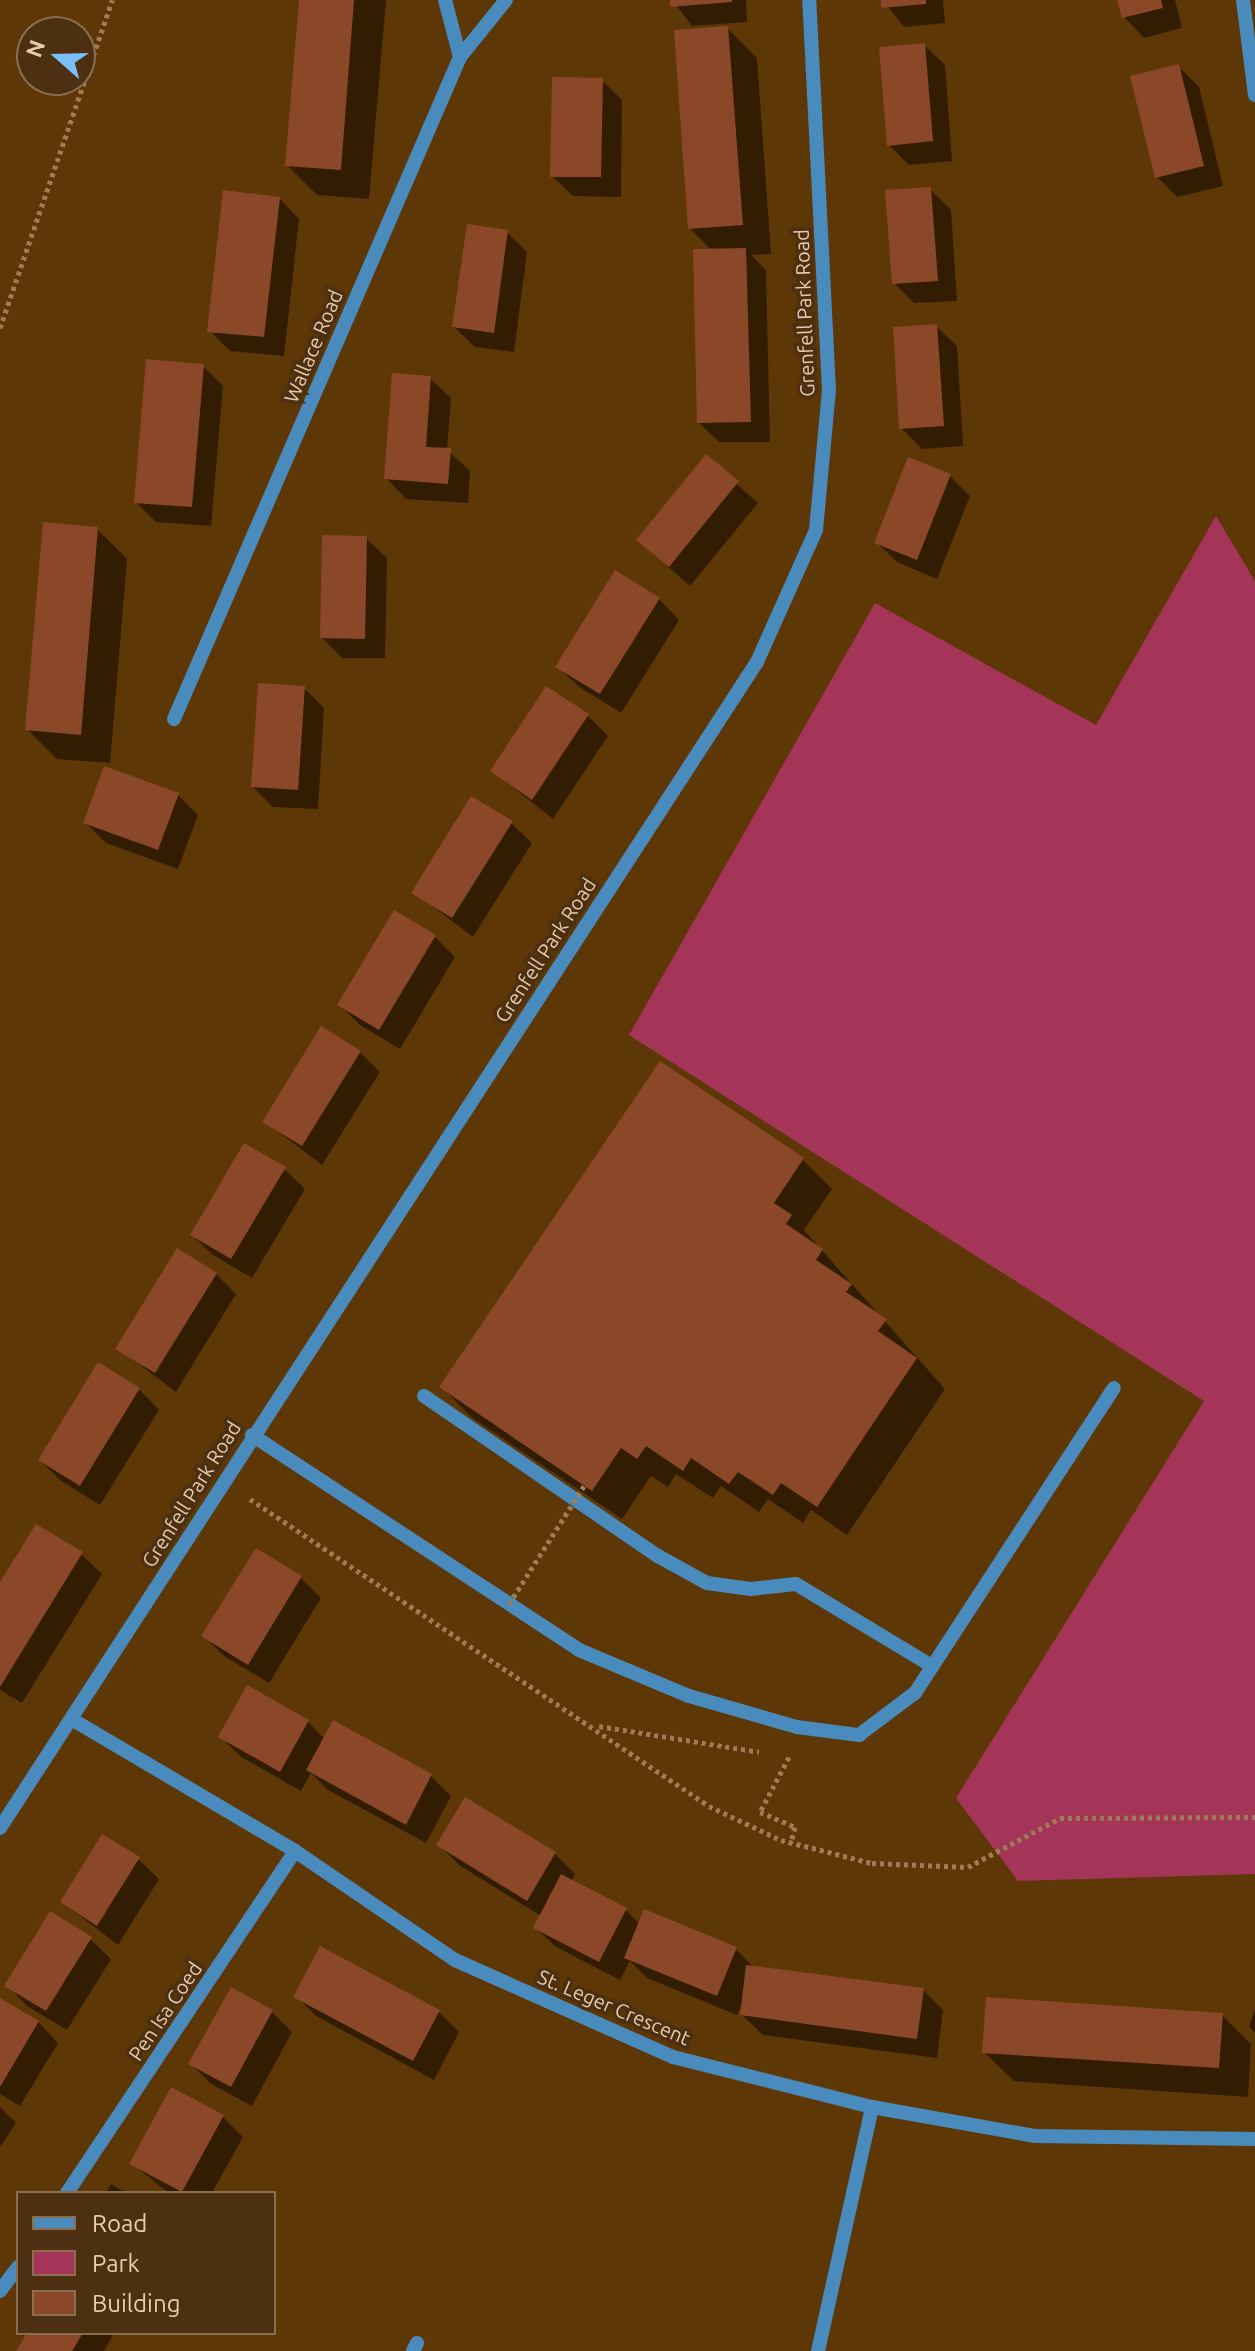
<!DOCTYPE html>
<style>
body{margin:0}
#map{position:relative;width:1255px;height:2351px;overflow:hidden;background:#5e3706;font-family:Ubuntu,sans-serif}
div>[style]{position:absolute}
[style*='--x']{left:calc(var(--x)*1px);top:calc(var(--y)*1px);width:calc(var(--w)*1px);rotate:calc(var(--a)*1deg)}
.green>*{inset:0;background:#a43458}
.shadow>*{inset:0;background:#0007}
.building>*{inset:0;background:#8a4828}
.path>*{height:5px;margin-top:-2.5px;transform-origin:0;background:repeating-linear-gradient(90deg,#9f7c55 0 4px,transparent 0 8px)}
.minor>*{height:14px;margin:-7px;padding:0 7px;transform-origin:7px;border-radius:7px;background:#4a8bbe}
.path-bridge>*{height:5px;margin-top:-2.5px;transform-origin:0;background:repeating-linear-gradient(90deg,#9f7c55 0 4px,transparent 0 8px)}
span{translate:-50% -50%;white-space:nowrap;text-align:center;line-height:1.15;-webkit-text-stroke:7px #4c3011;paint-order:stroke}
.street-label{font-size:20px;color:#e9cbaf}
.legend{position:absolute;left:16px;top:2191px;width:260px;height:144px;box-sizing:border-box;background:#4c3011;border:2px solid #8b6e50;margin:0;padding:10px 14px;list-style:none;font-size:24px;color:#e9cbaf}
.legend li{display:flex;align-items:center;gap:16px;height:40px}
.legend b{width:40px;border:2px solid #8b6e50}
.north{position:absolute;left:16px;top:16px;width:80px;height:80px;box-sizing:border-box;background:#4c3011;border:2px solid #8b6e50;border-radius:50%;rotate:290deg;font-size:22px;font-weight:700;line-height:32px;text-align:center;color:#e9cbaf}
.north::after{content:'';display:block;margin:auto;width:28px;height:36px;background:#79bff8;clip-path:polygon(50% 0,100% 100%,50% 72%,0 100%)}
</style>
<div id="map">
<div class="green">
<div style="clip-path:polygon(1216px 516px,1255px 581px,1255px 1874px,1018px 1881px,956px 1798px,1204px 1401px,629px 1035px,875px 603px,1096px 725px)"></div>
</div>
<div class="shadow">
<div style="clip-path:polygon(301px 0,386px 0,369px 199px,317px 195px,287px 165px)"></div>
<div style="clip-path:polygon(672px 0,746px 0,747px 22px,692px 26px)"></div>
<div style="clip-path:polygon(883px 0,943px 0,945px 23px,904px 27px)"></div>
<div style="clip-path:polygon(1119px 0,1175px 0,1182px 28px,1144px 38px,1124px 17px)"></div>
<div style="clip-path:polygon(728px 29px,757px 58px,771px 254px,751px 255px,766px 270px,770px 442px,719px 442px,698px 422px,712px 251px,690px 228px)"></div>
<div style="clip-path:polygon(924px 45px,945px 65px,952px 161px,909px 165px,889px 145px)"></div>
<div style="clip-path:polygon(1178px 66px,1199px 87px,1223px 186px,1177px 197px,1157px 177px)"></div>
<div style="clip-path:polygon(602px 80px,622px 100px,621px 197px,573px 196px,552px 176px)"></div>
<div style="clip-path:polygon(930px 189px,951px 210px,957px 301px,914px 303px,894px 283px)"></div>
<div style="clip-path:polygon(279px 198px,299px 219px,284px 356px,230px 351px,210px 331px)"></div>
<div style="clip-path:polygon(507px 232px,527px 252px,514px 352px,475px 347px,454px 327px)"></div>
<div style="clip-path:polygon(936px 326px,957px 346px,963px 446px,922px 449px,901px 428px)"></div>
<div style="clip-path:polygon(203px 366px,223px 386px,211px 526px,156px 522px,136px 502px)"></div>
<div style="clip-path:polygon(430px 378px,451px 398px,447px 450px,470px 471px,468px 503px,406px 499px,386px 478px)"></div>
<div style="clip-path:polygon(706px 457px,758px 503px,690px 586px,638px 540px)"></div>
<div style="clip-path:polygon(950px 476px,970px 496px,937px 579px,897px 562px,876px 542px)"></div>
<div style="clip-path:polygon(97px 529px,127px 559px,110px 763px,57px 759px,27px 729px)"></div>
<div style="clip-path:polygon(366px 538px,387px 558px,385px 658px,342px 658px,322px 638px)"></div>
<div style="clip-path:polygon(659px 599px,679px 620px,621px 713px,578px 686px,557px 666px)"></div>
<div style="clip-path:polygon(304px 688px,324px 708px,318px 809px,273px 807px,253px 787px)"></div>
<div style="clip-path:polygon(588px 716px,608px 736px,553px 819px,492px 771px)"></div>
<div style="clip-path:polygon(178px 795px,198px 815px,178px 869px,106px 843px,86px 823px)"></div>
<div style="clip-path:polygon(511px 823px,532px 843px,473px 937px,414px 892px)"></div>
<div style="clip-path:polygon(394px 913px,435px 937px,455px 957px,400px 1049px,360px 1025px,340px 1005px)"></div>
<div style="clip-path:polygon(360px 1052px,380px 1072px,322px 1165px,264px 1121px)"></div>
<div style="clip-path:polygon(803px 1160px,832px 1189px,804px 1230px,945px 1389px,847px 1535px,811px 1510px,803px 1523px,768px 1499px,759px 1512px,721px 1486px,713px 1498px,676px 1474px,668px 1487px,651px 1476px,622px 1519px,471px 1417px,442px 1387px)"></div>
<div style="clip-path:polygon(284px 1169px,305px 1189px,252px 1278px,213px 1255px,192px 1235px)"></div>
<div style="clip-path:polygon(216px 1274px,236px 1294px,176px 1392px,118px 1348px)"></div>
<div style="clip-path:polygon(139px 1389px,159px 1410px,100px 1505px,60px 1480px,40px 1460px)"></div>
<div style="clip-path:polygon(256px 1551px,301px 1578px,321px 1598px,269px 1683px,224px 1656px,204px 1636px)"></div>
<div style="clip-path:polygon(81px 1554px,102px 1574px,22px 1703px,0 1690px,0 1586px)"></div>
<div style="clip-path:polygon(308px 1722px,325px 1739px,334px 1723px,431px 1776px,451px 1796px,426px 1843px,328px 1790px,311px 1773px,301px 1791px,241px 1757px,221px 1737px)"></div>
<div style="clip-path:polygon(466px 1800px,555px 1854px,575px 1874px,571px 1882px,626px 1910px,640px 1924px,736px 1949px,754px 1968px,923px 1990px,943px 2010px,937px 2058px,763px 2035px,742px 2015px,743px 2001px,737px 2015px,647px 1978px,630px 1961px,620px 1980px,556px 1947px,535px 1927px,541px 1916px,459px 1865px,439px 1845px)"></div>
<div style="clip-path:polygon(138px 1859px,159px 1879px,118px 1945px,62px 1902px)"></div>
<div style="clip-path:polygon(90px 1939px,111px 1959px,67px 2030px,27px 2006px,7px 1985px)"></div>
<div style="clip-path:polygon(296px 1996px,439px 2012px,459px 2032px,434px 2080px,316px 2016px)"></div>
<div style="clip-path:polygon(0 2000px,38px 2022px,58px 2043px,20px 2106px,0 2094px)"></div>
<div style="clip-path:polygon(1255px 2009px,1255px 2033px,1249px 2027px)"></div>
<div style="clip-path:polygon(272px 2012px,292px 2032px,252px 2106px,211px 2084px,191px 2064px)"></div>
<div style="clip-path:polygon(1222px 2015px,1251px 2044px,1248px 2097px,1014px 2081px,984px 2052px)"></div>
<div style="clip-path:polygon(0 2107px,16px 2123px,0 2147px)"></div>
<div style="clip-path:polygon(223px 2117px,243px 2137px,212px 2193px,169px 2193px,132px 2164px)"></div>
<div style="clip-path:polygon(111px 2184px,126px 2193px,106px 2193px)"></div>
<div style="clip-path:polygon(29px 2333px,114px 2333px,104px 2351px,19px 2351px)"></div>
</div>
<div class="building">
<div style="clip-path:polygon(299px 0,354px 0,341px 170px,285px 166px)"></div>
<div style="clip-path:polygon(670px 0,732px 0,732px 2px,670px 7px)"></div>
<div style="clip-path:polygon(881px 0,926px 0,926px 4px,881px 8px)"></div>
<div style="clip-path:polygon(1117px 0,1161px 0,1163px 8px,1122px 18px)"></div>
<div style="clip-path:polygon(728px 26px,743px 225px,688px 229px,674px 30px)"></div>
<div style="clip-path:polygon(925px 43px,933px 141px,887px 146px,879px 47px)"></div>
<div style="clip-path:polygon(1179px 64px,1204px 166px,1155px 178px,1130px 76px)"></div>
<div style="clip-path:polygon(552px 77px,603px 78px,601px 177px,550px 177px)"></div>
<div style="clip-path:polygon(931px 187px,938px 281px,892px 284px,885px 190px)"></div>
<div style="clip-path:polygon(223px 190px,280px 197px,264px 337px,207px 332px)"></div>
<div style="clip-path:polygon(467px 224px,508px 230px,494px 333px,452px 327px)"></div>
<div style="clip-path:polygon(746px 248px,751px 422px,697px 423px,693px 249px)"></div>
<div style="clip-path:polygon(937px 324px,944px 426px,899px 429px,893px 327px)"></div>
<div style="clip-path:polygon(146px 359px,204px 364px,192px 507px,134px 503px)"></div>
<div style="clip-path:polygon(392px 373px,431px 376px,426px 447px,451px 448px,448px 484px,384px 479px)"></div>
<div style="clip-path:polygon(706px 454px,739px 481px,669px 567px,636px 540px)"></div>
<div style="clip-path:polygon(908px 457px,951px 474px,917px 560px,874px 543px)"></div>
<div style="clip-path:polygon(43px 522px,98px 527px,81px 735px,25px 730px)"></div>
<div style="clip-path:polygon(322px 535px,367px 536px,365px 639px,320px 638px)"></div>
<div style="clip-path:polygon(615px 570px,660px 598px,600px 694px,555px 667px)"></div>
<div style="clip-path:polygon(258px 683px,305px 686px,298px 790px,251px 787px)"></div>
<div style="clip-path:polygon(546px 686px,589px 714px,532px 800px,490px 771px)"></div>
<div style="clip-path:polygon(104px 766px,179px 793px,158px 850px,83px 823px)"></div>
<div style="clip-path:polygon(471px 796px,513px 821px,452px 918px,411px 893px)"></div>
<div style="clip-path:polygon(394px 910px,436px 935px,379px 1030px,337px 1005px)"></div>
<div style="clip-path:polygon(321px 1026px,361px 1051px,302px 1146px,262px 1122px)"></div>
<div style="clip-path:polygon(660px 1061px,804px 1158px,774px 1203px,792px 1215px,786px 1224px,823px 1249px,816px 1260px,852px 1284px,846px 1292px,887px 1319px,878px 1331px,917px 1358px,817px 1507px,781px 1483px,773px 1495px,738px 1472px,729px 1484px,691px 1458px,683px 1471px,646px 1446px,637px 1459px,621px 1448px,592px 1491px,439px 1387px)"></div>
<div style="clip-path:polygon(244px 1143px,286px 1167px,231px 1259px,190px 1235px)"></div>
<div style="clip-path:polygon(177px 1248px,217px 1273px,155px 1373px,115px 1349px)"></div>
<div style="clip-path:polygon(98px 1362px,140px 1388px,80px 1486px,38px 1460px)"></div>
<div style="clip-path:polygon(36px 1524px,83px 1552px,0 1687px,0 1582px)"></div>
<div style="clip-path:polygon(256px 1548px,302px 1576px,248px 1665px,201px 1636px)"></div>
<div style="clip-path:polygon(247px 1685px,309px 1720px,280px 1772px,218px 1737px)"></div>
<div style="clip-path:polygon(333px 1720px,432px 1774px,406px 1825px,306px 1770px)"></div>
<div style="clip-path:polygon(465px 1797px,556px 1852px,527px 1901px,436px 1845px)"></div>
<div style="clip-path:polygon(102px 1834px,140px 1857px,97px 1926px,60px 1902px)"></div>
<div style="clip-path:polygon(561px 1874px,627px 1908px,599px 1962px,533px 1928px)"></div>
<div style="clip-path:polygon(644px 1909px,737px 1947px,717px 1996px,624px 1958px)"></div>
<div style="clip-path:polygon(50px 1911px,92px 1937px,46px 2011px,4px 1986px)"></div>
<div style="clip-path:polygon(320px 1946px,440px 2010px,413px 2061px,293px 1997px)"></div>
<div style="clip-path:polygon(746px 1965px,924px 1988px,917px 2039px,740px 2015px)"></div>
<div style="clip-path:polygon(231px 1987px,273px 2010px,231px 2087px,188px 2064px)"></div>
<div style="clip-path:polygon(986px 1997px,1223px 2013px,1219px 2068px,982px 2053px)"></div>
<div style="clip-path:polygon(0 1998px,39px 2021px,0 2087px)"></div>
<div style="clip-path:polygon(171px 2087px,224px 2115px,182px 2192px,129px 2164px)"></div>
<div style="clip-path:polygon(27px 2333px,83px 2333px,72px 2351px,16px 2351px)"></div>
</div>
<div class="path">
<div style="--x:0;--y:328;--w:347;--a:-71.1"></div>
<div style="--x:250;--y:1499;--w:552;--a:33.78"></div>
<div style="--x:709;--y:1806;--w:80;--a:25.3"></div>
<div style="--x:781;--y:1840;--w:94;--a:14.2"></div>
<div style="--x:872;--y:1863;--w:96;--a:2.4"></div>
<div style="--x:968;--y:1867;--w:104;--a:-28"></div>
<div style="--x:1060;--y:1818;--w:195;--a:-0.3"></div>
<div style="--x:599;--y:1726;--w:162;--a:9.2"></div>
<div style="--x:789;--y:1757;--w:62;--a:117.8"></div>
<div style="--x:760;--y:1812;--w:38;--a:23"></div>
<div style="--x:795;--y:1827;--w:16;--a:105"></div>
</div>
<div class="minor">
<div style="--x:445;--y:0;--w:59;--a:75.3"></div>
<div style="--x:1243;--y:0;--w:96;--a:82.8"></div>
<div style="--x:174;--y:719;--w:721;--a:-66.63"></div>
<div style="--x:460;--y:57;--w:73;--a:-51.1"></div>
<div style="--x:424;--y:1396;--w:283;--a:34.4"></div>
<div style="--x:658;--y:1556;--w:56;--a:28.9"></div>
<div style="--x:707;--y:1583;--w:44;--a:7.8"></div>
<div style="--x:751;--y:1589;--w:45;--a:-6.3"></div>
<div style="--x:796;--y:1584;--w:159;--a:31.1"></div>
<div style="--x:252;--y:1435;--w:391;--a:33.3"></div>
<div style="--x:579;--y:1650;--w:119;--a:22.7"></div>
<div style="--x:689;--y:1696;--w:112;--a:16"></div>
<div style="--x:797;--y:1727;--w:63;--a:7.4"></div>
<div style="--x:859;--y:1735;--w:70;--a:-36.9"></div>
<div style="--x:915;--y:1693;--w:364;--a:-56.9"></div>
<div style="--x:73;--y:1720;--w:258;--a:30.5"></div>
<div style="--x:295;--y:1851;--w:194;--a:34.3"></div>
<div style="--x:455;--y:1960;--w:239;--a:24"></div>
<div style="--x:673;--y:2057;--w:205;--a:14.1"></div>
<div style="--x:872;--y:2107;--w:166;--a:10.1"></div>
<div style="--x:1035;--y:2136;--w:220;--a:0.8"></div>
<div style="--x:0;--y:1828;--w:1390;--a:-57.01"></div>
<div style="--x:757;--y:662;--w:145;--a:-65.9"></div>
<div style="--x:816;--y:530;--w:141;--a:-84.7"></div>
<div style="--x:829;--y:390;--w:391;--a:-92.9"></div>
<div style="--x:67;--y:2193;--w:411;--a:-56.3"></div>
<div style="--x:0;--y:2291;--w:30;--a:-53"></div>
<div style="--x:413;--y:2351;--w:9;--a:-63"></div>
<div style="--x:818;--y:2351;--w:250;--a:-77.5"></div>
</div>
<div class="path-bridge">
<div style="--x:509;--y:1604;--w:140;--a:-57.6"></div>
</div>
<div class="street-label">
<span style="left:804px;top:313px;rotate:-92deg">Grenfell Park Road</span>
<span style="left:313px;top:346px;rotate:-67deg">Wallace Road</span>
<span style="left:545px;top:950px;rotate:-57deg">Grenfell Park Road</span>
<span style="left:191px;top:1494px;rotate:-58deg">Grenfell Park Road</span>
<span style="left:614px;top:2007px;rotate:23deg">St. Leger Crescent</span>
<span style="left:165px;top:2011px;rotate:-56deg">Pen Isa Coed</span>
</div>
<ul class="legend">
<li><b style="height:10px;background:#4a8bbe"></b>Road</li>
<li><b style="height:22px;background:#a43458"></b>Park</li>
<li><b style="height:22px;background:#8a4828"></b>Building</li>
</ul>
<div class="north">N</div>
</div>
